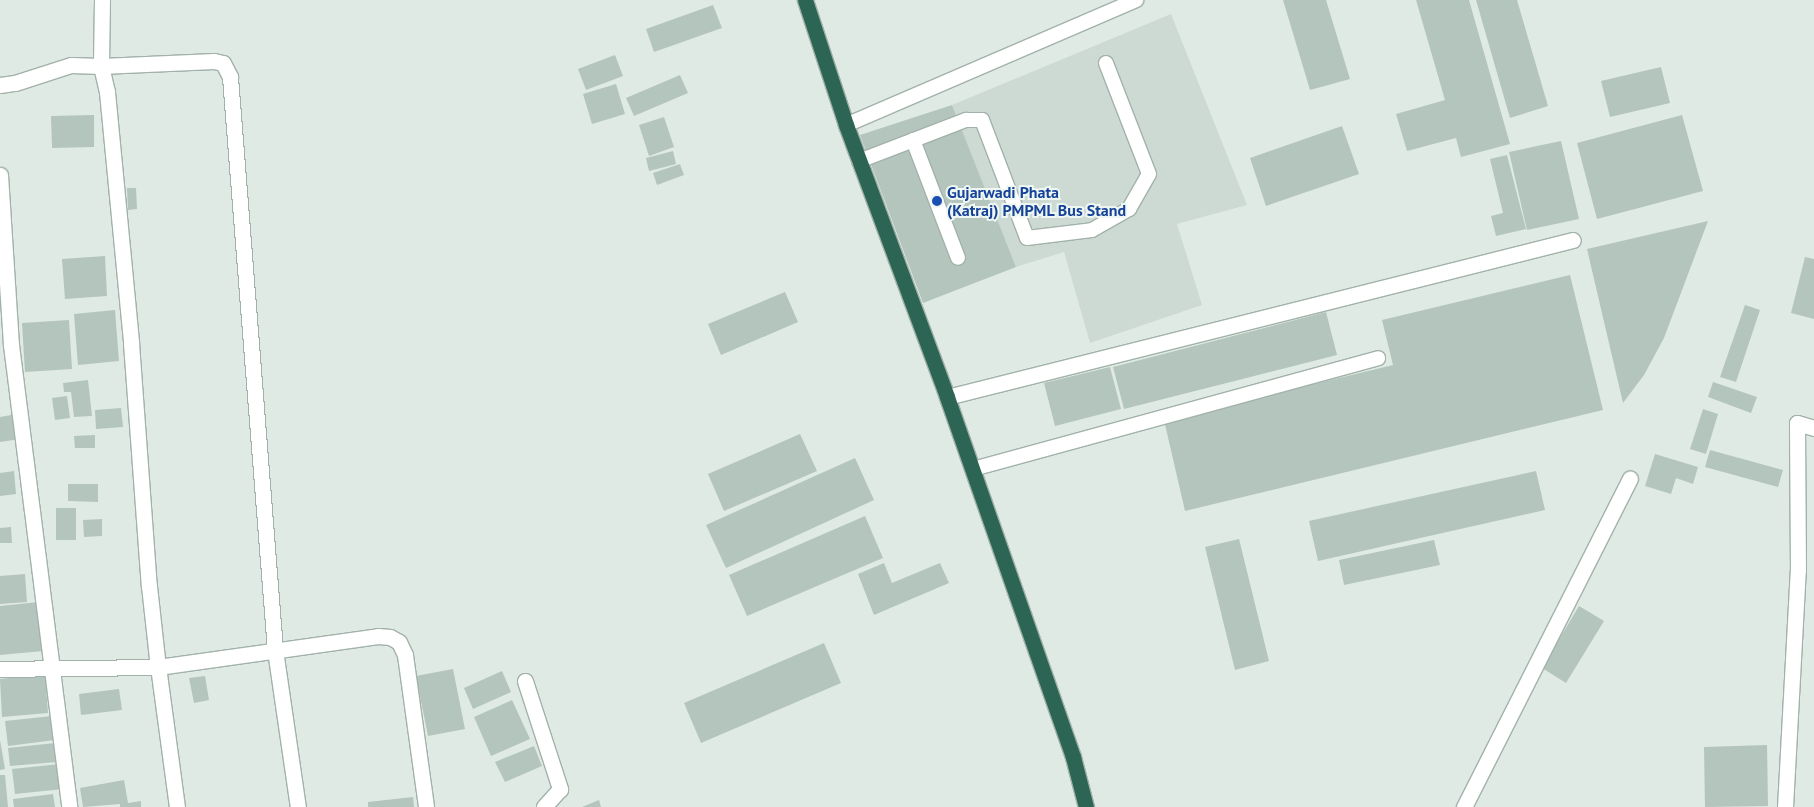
<!DOCTYPE html>
<style>
body{margin:0}
#map{position:relative;width:1814px;height:807px;overflow:hidden;background:#dfeae4;font-family:"PT Sans",sans-serif}
div>[style]{position:absolute}
[style*='--x']{left:calc(var(--x)*1px);top:calc(var(--y)*1px);width:calc(var(--w)*1px);rotate:calc(var(--a)*1deg)}
.built>*{inset:0;background:#cddad3}
.building>*{inset:0;background:#b4c5bd}
.roads{filter:drop-shadow(1px 0 #a2b2aa) drop-shadow(-1px 0 #a2b2aa) drop-shadow(0 1px #a2b2aa) drop-shadow(0 -1px #a2b2aa)}
.lane>*{height:14px;margin:-7px;padding:0 7px;transform-origin:7px;border-radius:7px;background:#fff}
.street>*{height:15px;margin:-7.5px;padding:0 7.5px;transform-origin:7.5px;border-radius:7.5px;background:#fff}
.highway>*{height:15px;margin:-7.5px;padding:0 7.5px;transform-origin:7.5px;border-radius:7.5px;background:#2d6554}
.dots>*{width:14px;height:14px;translate:-50% -50%;box-sizing:border-box;border:2px solid #eff7f2;border-radius:50%}
span{translate:-50% -50%;white-space:nowrap;text-align:center;line-height:1.15;-webkit-text-stroke:4px #eff7f2;paint-order:stroke}
.transit-label{font-size:16px;color:#164399;font-weight:700}
.left{translate:0 -50%;text-align:left}
</style>
<div id="map">
<div class="built">
<div style="clip-path:polygon(1171px 14px,1247px 205px,1177px 224px,1202px 305px,1090px 343px,1064px 252px,1016px 267px,952px 105px)"></div>
</div>
<div class="building">
<div style="clip-path:polygon(1283px 0,1326px 0,1350px 79px,1310px 90px)"></div>
<div style="clip-path:polygon(1416px 0,1469px 0,1510px 144px,1461px 157px,1456px 138px,1407px 151px,1396px 114px,1445px 100px)"></div>
<div style="clip-path:polygon(1476px 0,1517px 0,1548px 106px,1510px 118px)"></div>
<div style="clip-path:polygon(713px 5px,722px 28px,654px 52px,646px 29px)"></div>
<div style="clip-path:polygon(615px 55px,623px 76px,586px 90px,578px 69px)"></div>
<div style="clip-path:polygon(1661px 67px,1670px 103px,1610px 117px,1601px 81px)"></div>
<div style="clip-path:polygon(680px 75px,688px 93px,634px 116px,626px 98px)"></div>
<div style="clip-path:polygon(616px 84px,625px 114px,592px 124px,583px 94px)"></div>
<div style="clip-path:polygon(952px 105px,1016px 267px,923px 303px,860px 135px)"></div>
<div style="clip-path:polygon(94px 115px,94px 147px,52px 148px,51px 116px)"></div>
<div style="clip-path:polygon(1682px 115px,1703px 191px,1597px 219px,1577px 143px)"></div>
<div style="clip-path:polygon(664px 117px,674px 147px,649px 156px,639px 125px)"></div>
<div style="clip-path:polygon(1342px 126px,1359px 174px,1266px 206px,1250px 158px)"></div>
<div style="clip-path:polygon(1561px 141px,1579px 219px,1527px 230px,1509px 152px)"></div>
<div style="clip-path:polygon(673px 151px,676px 164px,649px 171px,646px 158px)"></div>
<div style="clip-path:polygon(1507px 155px,1526px 229px,1496px 236px,1491px 216px,1503px 213px,1490px 159px)"></div>
<div style="clip-path:polygon(680px 164px,684px 175px,657px 185px,653px 173px)"></div>
<div style="clip-path:polygon(127px 188px,136px 188px,137px 209px,128px 210px)"></div>
<div style="clip-path:polygon(1708px 221px,1664px 338px,1644px 375px,1623px 403px,1587px 249px)"></div>
<div style="clip-path:polygon(105px 256px,107px 296px,65px 299px,62px 259px)"></div>
<div style="clip-path:polygon(1805px 257px,1814px 259px,1814px 319px,1791px 313px)"></div>
<div style="clip-path:polygon(1570px 275px,1603px 410px,1185px 511px,1164px 420px,1393px 365px,1382px 320px)"></div>
<div style="clip-path:polygon(785px 292px,798px 322px,721px 355px,708px 324px)"></div>
<div style="clip-path:polygon(1745px 305px,1760px 310px,1736px 382px,1720px 377px)"></div>
<div style="clip-path:polygon(115px 310px,119px 361px,78px 365px,74px 314px)"></div>
<div style="clip-path:polygon(1326px 312px,1337px 355px,1124px 409px,1113px 367px)"></div>
<div style="clip-path:polygon(69px 320px,72px 369px,25px 372px,22px 323px)"></div>
<div style="clip-path:polygon(1110px 367px,1121px 409px,1055px 426px,1044px 383px)"></div>
<div style="clip-path:polygon(88px 380px,92px 416px,74px 417px,71px 392px,64px 392px,63px 383px)"></div>
<div style="clip-path:polygon(1713px 382px,1757px 397px,1751px 413px,1708px 397px)"></div>
<div style="clip-path:polygon(67px 396px,70px 418px,55px 420px,52px 398px)"></div>
<div style="clip-path:polygon(121px 408px,123px 427px,96px 429px,95px 410px)"></div>
<div style="clip-path:polygon(1703px 409px,1718px 414px,1706px 454px,1690px 449px)"></div>
<div style="clip-path:polygon(17px 414px,20px 439px,0 442px,0 417px)"></div>
<div style="clip-path:polygon(800px 434px,817px 471px,724px 511px,708px 474px)"></div>
<div style="clip-path:polygon(95px 435px,95px 448px,75px 448px,74px 436px)"></div>
<div style="clip-path:polygon(1710px 450px,1783px 470px,1778px 487px,1705px 467px)"></div>
<div style="clip-path:polygon(1655px 454px,1698px 467px,1693px 484px,1676px 478px,1671px 494px,1645px 486px)"></div>
<div style="clip-path:polygon(855px 458px,874px 500px,726px 568px,706px 525px)"></div>
<div style="clip-path:polygon(14px 471px,16px 494px,0 496px,0 473px)"></div>
<div style="clip-path:polygon(1536px 471px,1545px 510px,1318px 561px,1309px 521px)"></div>
<div style="clip-path:polygon(68px 484px,98px 484px,98px 502px,68px 501px)"></div>
<div style="clip-path:polygon(56px 508px,76px 508px,76px 540px,56px 540px)"></div>
<div style="clip-path:polygon(865px 516px,883px 558px,747px 616px,729px 575px)"></div>
<div style="clip-path:polygon(102px 519px,102px 536px,84px 537px,83px 520px)"></div>
<div style="clip-path:polygon(11px 527px,12px 543px,0 543px,0 528px)"></div>
<div style="clip-path:polygon(1239px 539px,1269px 661px,1235px 670px,1205px 547px)"></div>
<div style="clip-path:polygon(1434px 540px,1440px 565px,1344px 585px,1339px 560px)"></div>
<div style="clip-path:polygon(884px 563px,892px 583px,940px 563px,949px 583px,874px 615px,858px 574px)"></div>
<div style="clip-path:polygon(25px 574px,27px 602px,0 604px,0 576px)"></div>
<div style="clip-path:polygon(39px 602px,43px 651px,0 655px,0 606px)"></div>
<div style="clip-path:polygon(1579px 606px,1604px 621px,1566px 683px,1542px 668px)"></div>
<div style="clip-path:polygon(824px 643px,841px 683px,701px 743px,684px 703px)"></div>
<div style="clip-path:polygon(453px 669px,465px 729px,428px 736px,416px 676px)"></div>
<div style="clip-path:polygon(502px 671px,511px 692px,473px 709px,464px 688px)"></div>
<div style="clip-path:polygon(45px 674px,48px 713px,2px 717px,0 679px)"></div>
<div style="clip-path:polygon(205px 676px,209px 700px,194px 703px,189px 678px)"></div>
<div style="clip-path:polygon(119px 689px,122px 710px,81px 715px,79px 694px)"></div>
<div style="clip-path:polygon(512px 700px,530px 739px,491px 756px,474px 717px)"></div>
<div style="clip-path:polygon(52px 716px,55px 740px,8px 746px,5px 721px)"></div>
<div style="clip-path:polygon(0 740px,5px 769px,0 770px)"></div>
<div style="clip-path:polygon(55px 743px,57px 762px,10px 766px,8px 748px)"></div>
<div style="clip-path:polygon(1767px 745px,1768px 806px,1705px 807px,1704px 747px)"></div>
<div style="clip-path:polygon(534px 746px,542px 766px,505px 782px,495px 762px)"></div>
<div style="clip-path:polygon(60px 764px,63px 789px,15px 794px,12px 769px)"></div>
<div style="clip-path:polygon(0 775px,5px 775px,8px 807px,0 807px)"></div>
<div style="clip-path:polygon(124px 780px,128px 803px,141px 801px,141px 807px,120px 807px,120px 804px,83px 807px,80px 788px)"></div>
<div style="clip-path:polygon(53px 794px,55px 807px,14px 807px,13px 799px)"></div>
<div style="clip-path:polygon(413px 797px,414px 807px,368px 807px,368px 802px)"></div>
<div style="clip-path:polygon(599px 800px,601px 807px,582px 807px)"></div>
</div>
<div class="roads">
<div class="lane">
<div style="--x:846;--y:125;--w:316;--a:-23.3"></div>
<div style="--x:913;--y:140;--w:126;--a:69.1"></div>
<div style="--x:859;--y:161;--w:115;--a:-21"></div>
<div style="--x:966;--y:120;--w:16;--a:0"></div>
<div style="--x:982;--y:120;--w:126;--a:69.1"></div>
<div style="--x:1027;--y:238;--w:65;--a:-7"></div>
<div style="--x:1092;--y:230;--w:43;--a:-29.6"></div>
<div style="--x:1129;--y:209;--w:40;--a:-60.3"></div>
<div style="--x:1149;--y:174;--w:119;--a:-111.2"></div>
<div style="--x:973;--y:469;--w:420;--a:-15.3"></div>
</div>
<div class="street">
<div style="--x:102;--y:0;--w:66;--a:90.9"></div>
<div style="--x:101;--y:66;--w:113;--a:-2.5"></div>
<div style="--x:214;--y:61;--w:9;--a:13"></div>
<div style="--x:223;--y:63;--w:16;--a:63"></div>
<div style="--x:230;--y:77;--w:575;--a:85.51"></div>
<div style="--x:275;--y:650;--w:159;--a:81.7"></div>
<div style="--x:0;--y:85;--w:15;--a:-8"></div>
<div style="--x:15;--y:83;--w:59;--a:-17.8"></div>
<div style="--x:71;--y:65;--w:30;--a:2"></div>
<div style="--x:101;--y:66;--w:27;--a:77"></div>
<div style="--x:107;--y:92;--w:252;--a:84.5"></div>
<div style="--x:131;--y:343;--w:244;--a:85.8"></div>
<div style="--x:149;--y:586;--w:81;--a:83.7"></div>
<div style="--x:158;--y:667;--w:158;--a:179.3"></div>
<div style="--x:0;--y:175;--w:170;--a:86.3"></div>
<div style="--x:11;--y:345;--w:466;--a:82.8"></div>
<div style="--x:947;--y:397;--w:645;--a:-14.08"></div>
<div style="--x:525;--y:681;--w:114;--a:72"></div>
<div style="--x:560;--y:789;--w:24;--a:132"></div>
<div style="--x:177;--y:807;--w:141;--a:-97.7"></div>
<div style="--x:158;--y:667;--w:222;--a:-8"></div>
<div style="--x:378;--y:636;--w:12;--a:5"></div>
<div style="--x:390;--y:637;--w:10;--a:29"></div>
<div style="--x:399;--y:642;--w:14;--a:65"></div>
<div style="--x:405;--y:655;--w:153;--a:82.1"></div>
<div style="--x:1464;--y:807;--w:368;--a:-63.2"></div>
<div style="--x:1785;--y:807;--w:237;--a:-86.9"></div>
<div style="--x:1798;--y:570;--w:147;--a:-90.4"></div>
<div style="--x:1797;--y:423;--w:18;--a:16"></div>
</div>
<div class="highway">
<div style="--x:805;--y:0;--w:132;--a:71.8"></div>
<div style="--x:846;--y:125;--w:290;--a:69.6"></div>
<div style="--x:947;--y:397;--w:381;--a:70.7"></div>
<div style="--x:1073;--y:757;--w:52;--a:75.4"></div>
</div>
</div>
<div class="dots">
<div style="left:937px;top:201px;background:#1a4fb4"></div>
</div>
<div class="transit-label">
<span class="left" style="left:947px;top:201px">Gujarwadi Phata<br>(Katraj) PMPML Bus Stand</span>
</div>
</div>
